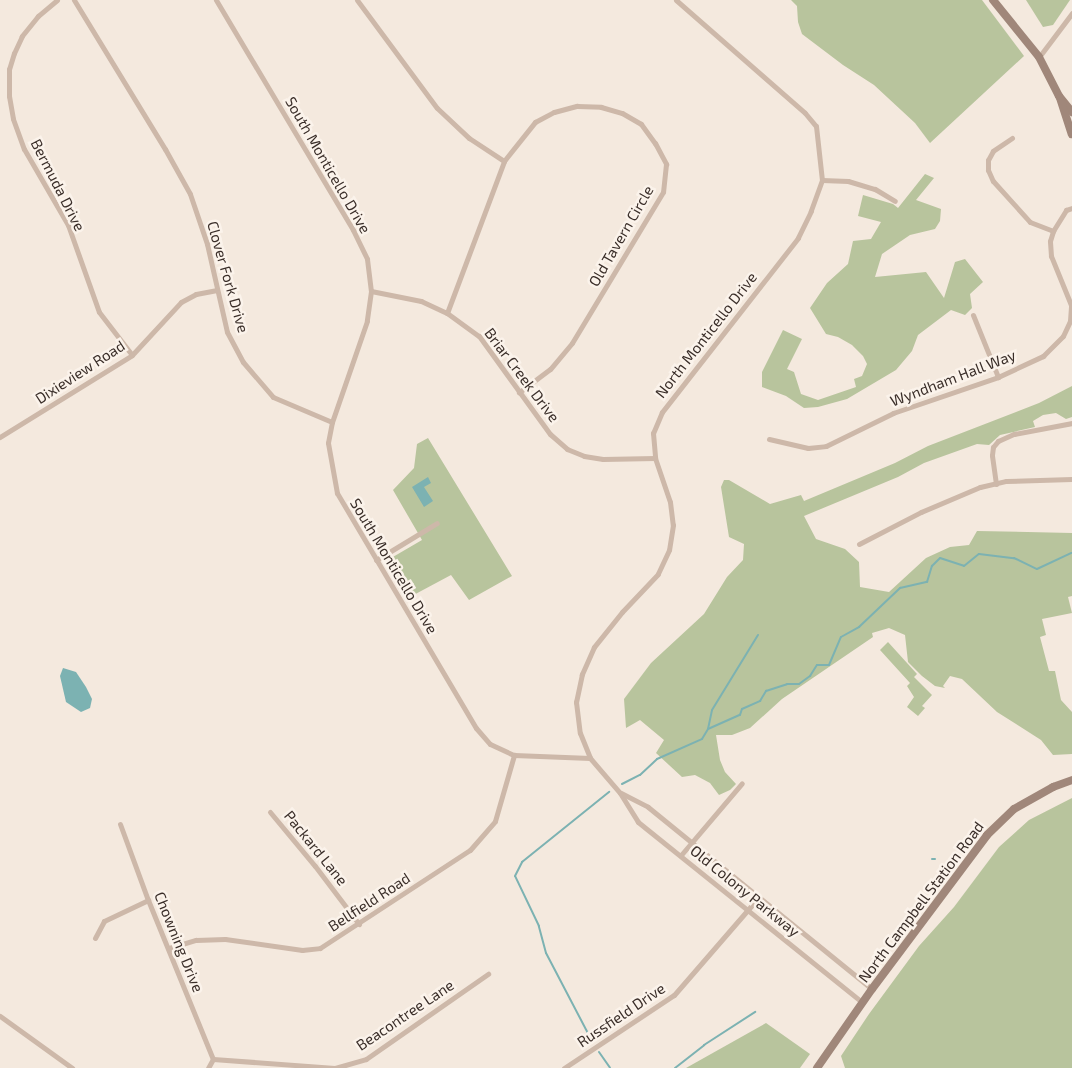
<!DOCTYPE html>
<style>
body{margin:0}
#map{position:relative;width:1072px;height:1068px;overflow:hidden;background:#f4e9de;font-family:"Exo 2",sans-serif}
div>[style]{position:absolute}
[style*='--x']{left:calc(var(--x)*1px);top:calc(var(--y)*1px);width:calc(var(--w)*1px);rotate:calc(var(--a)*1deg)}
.green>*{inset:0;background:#b8c49d}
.water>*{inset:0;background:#7cb2b2}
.stream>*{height:2px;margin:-1px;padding:0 1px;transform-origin:1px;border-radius:1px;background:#7cb2b2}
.street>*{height:5px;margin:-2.5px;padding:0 2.5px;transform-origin:2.5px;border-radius:2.5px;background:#cdb8a9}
.secondary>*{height:8px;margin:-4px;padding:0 4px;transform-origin:4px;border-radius:4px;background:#a0877a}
span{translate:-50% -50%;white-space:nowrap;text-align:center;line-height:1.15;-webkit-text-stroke:5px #fbf3eb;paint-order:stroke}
.street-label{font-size:15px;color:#3a2e29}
</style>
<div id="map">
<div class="green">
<div style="clip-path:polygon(791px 0,982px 0,1024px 56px,930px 143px,915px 123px,874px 85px,843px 65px,802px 34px,798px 22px,797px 6px)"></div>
<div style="clip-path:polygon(1026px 0,1070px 0,1053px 25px,1043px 27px)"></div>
<div style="clip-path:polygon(925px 174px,934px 178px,916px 200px,941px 209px,940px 221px,935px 229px,910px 235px,882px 254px,875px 277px,926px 272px,944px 298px,955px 262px,965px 259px,983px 282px,970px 294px,972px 308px,965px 315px,951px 310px,918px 335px,912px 351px,896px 370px,847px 399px,818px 407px,804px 408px,786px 396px,762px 387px,762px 372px,783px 330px,802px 339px,787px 369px,794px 372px,801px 394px,818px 400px,856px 387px,854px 379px,862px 376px,867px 364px,863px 356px,852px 345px,838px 337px,826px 334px,810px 308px,827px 283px,848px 264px,853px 241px,871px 239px,881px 222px,858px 216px,863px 195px,893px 204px,898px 208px)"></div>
<div style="clip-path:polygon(1072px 386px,1072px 417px,1066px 419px,1056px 413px,1043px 415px,1033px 421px,1035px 427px,1000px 435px,989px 445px,977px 444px,924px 463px,898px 477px,804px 516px,816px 539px,845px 549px,859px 562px,860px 587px,889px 592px,926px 558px,950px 547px,969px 545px,977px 531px,1072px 533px,1072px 596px,1068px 597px,1072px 613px,1042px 619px,1046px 635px,1040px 637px,1049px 671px,1055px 671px,1061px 700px,1072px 712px,1072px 754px,1053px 755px,1041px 740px,997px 712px,962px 679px,950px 676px,943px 686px,945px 688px,935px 686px,922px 676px,908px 662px,905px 635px,889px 628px,872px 633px,873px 637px,782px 699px,750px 728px,732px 735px,716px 735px,720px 760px,725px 772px,736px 784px,730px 790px,719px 795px,710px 783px,695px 775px,682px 777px,656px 753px,664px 740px,640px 720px,626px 728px,624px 699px,651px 663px,704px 614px,727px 577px,743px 560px,744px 544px,729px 537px,721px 487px,724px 480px,729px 480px,770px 504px,801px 495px,804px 501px,895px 463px,928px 446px,1039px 403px)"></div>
<div style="clip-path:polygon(428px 438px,512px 576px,469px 600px,451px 575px,408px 598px,386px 561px,422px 540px,393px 490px,414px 468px,417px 444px)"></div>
<div style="clip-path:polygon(888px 642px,917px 674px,914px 677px,932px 695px,922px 706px,925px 708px,918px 716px,907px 707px,914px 697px,907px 686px,910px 683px,880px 650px)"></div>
<div style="clip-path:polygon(1072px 798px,1072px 1068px,845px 1068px,841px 1056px,869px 1014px,919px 946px,954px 907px,999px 847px,1029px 820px)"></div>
<div style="clip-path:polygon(766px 1023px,810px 1054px,800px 1068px,686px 1068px)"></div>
</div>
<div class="water">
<div style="clip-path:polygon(428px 477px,431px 483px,424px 487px,433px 501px,424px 507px,412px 487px)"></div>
<div style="clip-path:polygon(63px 668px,76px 672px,86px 687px,92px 699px,90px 708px,81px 712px,66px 702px,60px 676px)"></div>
</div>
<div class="stream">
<div style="--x:708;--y:729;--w:35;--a:-24"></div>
<div style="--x:740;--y:715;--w:6;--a:-72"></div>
<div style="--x:742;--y:709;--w:20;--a:-24"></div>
<div style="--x:760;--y:701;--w:12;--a:-59"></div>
<div style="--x:766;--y:691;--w:22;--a:-18"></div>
<div style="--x:787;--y:684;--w:12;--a:0"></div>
<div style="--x:799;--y:684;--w:14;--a:-36"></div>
<div style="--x:810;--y:676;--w:13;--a:-58"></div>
<div style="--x:817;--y:665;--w:12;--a:0"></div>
<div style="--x:829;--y:665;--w:30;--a:-67"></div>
<div style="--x:841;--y:637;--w:21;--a:-29"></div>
<div style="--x:859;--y:627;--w:57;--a:-43.6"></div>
<div style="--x:900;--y:588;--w:28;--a:-13"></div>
<div style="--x:927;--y:582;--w:17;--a:-73"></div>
<div style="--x:932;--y:566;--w:11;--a:-45"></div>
<div style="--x:940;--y:558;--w:25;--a:18"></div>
<div style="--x:964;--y:566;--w:19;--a:-39"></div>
<div style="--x:979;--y:554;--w:35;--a:7"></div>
<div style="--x:1014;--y:558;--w:25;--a:26"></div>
<div style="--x:1037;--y:569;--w:38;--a:-25"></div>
<div style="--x:622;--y:784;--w:20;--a:-27"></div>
<div style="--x:640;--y:775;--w:23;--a:-43"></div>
<div style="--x:657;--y:759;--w:49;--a:-24"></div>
<div style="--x:702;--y:739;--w:12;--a:-59"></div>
<div style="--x:708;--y:729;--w:19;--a:-78"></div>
<div style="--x:712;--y:710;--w:88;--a:-58.5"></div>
<div style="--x:932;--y:859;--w:3;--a:0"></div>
<div style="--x:592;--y:1041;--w:99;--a:-117.6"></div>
<div style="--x:546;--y:953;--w:28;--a:-105"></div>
<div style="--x:539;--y:926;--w:55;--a:-115.6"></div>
<div style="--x:515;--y:876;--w:16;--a:-63"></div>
<div style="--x:522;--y:862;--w:112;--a:-38.8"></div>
<div style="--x:599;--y:1052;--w:19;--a:55"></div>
<div style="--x:675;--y:1068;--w:37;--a:-38"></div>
<div style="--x:704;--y:1045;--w:61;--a:-32.9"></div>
</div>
<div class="street">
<div style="--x:57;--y:0;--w:25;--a:140"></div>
<div style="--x:38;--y:16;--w:26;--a:129"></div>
<div style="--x:22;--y:36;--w:19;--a:115"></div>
<div style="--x:14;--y:53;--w:17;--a:107"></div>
<div style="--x:9;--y:69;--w:27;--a:90"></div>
<div style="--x:9;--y:96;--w:23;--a:80"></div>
<div style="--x:13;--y:119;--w:32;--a:70"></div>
<div style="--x:24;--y:149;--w:88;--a:59.9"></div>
<div style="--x:68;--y:225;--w:92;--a:70.4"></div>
<div style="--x:99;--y:312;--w:54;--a:52.5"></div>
<div style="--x:74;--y:0;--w:175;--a:58.6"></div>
<div style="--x:165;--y:149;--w:51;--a:60.9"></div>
<div style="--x:190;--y:194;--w:53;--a:71.2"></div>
<div style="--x:207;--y:244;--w:90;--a:77.2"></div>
<div style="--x:227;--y:332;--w:34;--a:62"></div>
<div style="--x:243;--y:362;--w:46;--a:49.4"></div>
<div style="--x:273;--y:397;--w:64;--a:23"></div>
<div style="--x:216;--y:0;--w:268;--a:59.2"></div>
<div style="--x:353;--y:230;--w:32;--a:64"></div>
<div style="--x:367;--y:259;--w:32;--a:83"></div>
<div style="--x:371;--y:291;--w:30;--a:98"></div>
<div style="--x:367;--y:321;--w:107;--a:109.1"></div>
<div style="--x:332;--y:422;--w:21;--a:101"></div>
<div style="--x:328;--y:443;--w:51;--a:79.8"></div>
<div style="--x:337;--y:493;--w:273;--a:59.4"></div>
<div style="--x:476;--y:728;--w:21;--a:49"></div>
<div style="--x:490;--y:744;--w:26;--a:25"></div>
<div style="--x:514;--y:755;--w:76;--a:2.3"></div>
<div style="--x:357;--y:0;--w:134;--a:53.5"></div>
<div style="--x:437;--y:108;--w:44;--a:43.2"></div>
<div style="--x:469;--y:138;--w:42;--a:33.3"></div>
<div style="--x:676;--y:0;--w:171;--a:41.2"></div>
<div style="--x:805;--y:113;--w:17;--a:50"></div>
<div style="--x:816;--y:126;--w:54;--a:83.7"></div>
<div style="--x:822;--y:180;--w:33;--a:110"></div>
<div style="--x:811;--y:211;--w:30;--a:116"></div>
<div style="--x:798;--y:238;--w:221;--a:128"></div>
<div style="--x:662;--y:412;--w:23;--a:113"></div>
<div style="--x:653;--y:433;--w:25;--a:85"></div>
<div style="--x:655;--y:458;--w:46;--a:71.2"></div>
<div style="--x:670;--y:502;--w:23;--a:83"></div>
<div style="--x:673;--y:525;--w:25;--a:99"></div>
<div style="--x:669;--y:550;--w:26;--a:115"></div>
<div style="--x:658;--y:574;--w:52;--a:133.5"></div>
<div style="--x:622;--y:612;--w:45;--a:128.7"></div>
<div style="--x:594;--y:647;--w:30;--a:114"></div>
<div style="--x:582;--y:674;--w:29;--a:102"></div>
<div style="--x:576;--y:702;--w:31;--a:83"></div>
<div style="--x:580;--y:733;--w:27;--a:68"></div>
<div style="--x:590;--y:758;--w:46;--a:49.4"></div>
<div style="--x:620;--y:793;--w:34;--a:58"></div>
<div style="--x:638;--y:822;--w:287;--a:38.8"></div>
<div style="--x:1039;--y:57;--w:55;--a:-53.1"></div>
<div style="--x:1012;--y:138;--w:23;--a:146"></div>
<div style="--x:993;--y:151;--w:10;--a:119"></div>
<div style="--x:988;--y:160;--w:10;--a:90"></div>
<div style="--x:988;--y:170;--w:12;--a:66"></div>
<div style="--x:993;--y:181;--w:55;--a:47.9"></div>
<div style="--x:1030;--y:222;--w:25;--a:21"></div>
<div style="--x:822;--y:180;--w:26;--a:2"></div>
<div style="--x:848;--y:181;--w:28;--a:17"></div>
<div style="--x:875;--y:189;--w:23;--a:31"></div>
<div style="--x:371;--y:291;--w:51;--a:11.3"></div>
<div style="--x:421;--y:301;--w:29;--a:25"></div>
<div style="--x:447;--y:313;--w:39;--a:36"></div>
<div style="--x:479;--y:336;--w:121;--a:54.1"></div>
<div style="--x:550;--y:434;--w:23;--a:41"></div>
<div style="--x:567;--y:449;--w:18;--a:22"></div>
<div style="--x:584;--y:456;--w:19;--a:9"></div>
<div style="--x:603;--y:459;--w:52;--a:-1.1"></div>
<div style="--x:447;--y:313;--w:162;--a:-69.4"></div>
<div style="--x:504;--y:161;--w:50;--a:-51.5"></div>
<div style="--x:535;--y:122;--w:21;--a:-28"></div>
<div style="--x:554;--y:112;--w:24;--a:-15"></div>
<div style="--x:577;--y:106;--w:24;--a:2"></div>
<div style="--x:601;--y:107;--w:22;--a:16"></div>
<div style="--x:622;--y:113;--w:22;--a:30"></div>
<div style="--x:641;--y:124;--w:24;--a:54"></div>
<div style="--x:655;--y:143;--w:24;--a:62"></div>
<div style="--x:666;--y:164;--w:28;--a:96"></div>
<div style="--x:663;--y:192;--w:176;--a:121.1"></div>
<div style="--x:572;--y:343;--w:34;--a:130"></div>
<div style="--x:550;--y:369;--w:39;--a:143"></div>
<div style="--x:973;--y:315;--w:67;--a:68"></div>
<div style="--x:0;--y:437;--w:155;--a:-31.8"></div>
<div style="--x:132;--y:355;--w:72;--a:-47.2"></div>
<div style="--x:181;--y:302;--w:17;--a:-28"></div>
<div style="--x:196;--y:294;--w:20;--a:-11"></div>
<div style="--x:769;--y:439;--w:40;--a:13"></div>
<div style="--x:808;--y:448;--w:18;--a:-6"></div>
<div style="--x:826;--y:446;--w:75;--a:-26.2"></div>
<div style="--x:893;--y:413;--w:111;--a:-18.9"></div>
<div style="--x:998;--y:377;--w:50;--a:-25"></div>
<div style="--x:1043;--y:356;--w:28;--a:-45"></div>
<div style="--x:1063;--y:336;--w:17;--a:-65"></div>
<div style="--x:1070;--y:321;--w:16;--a:-86"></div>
<div style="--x:1071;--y:305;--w:53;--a:-112.2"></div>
<div style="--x:1051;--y:256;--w:15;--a:-94"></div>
<div style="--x:1050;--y:241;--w:10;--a:-73"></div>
<div style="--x:1053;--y:231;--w:25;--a:-58"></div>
<div style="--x:1066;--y:210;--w:6;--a:-18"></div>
<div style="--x:996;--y:484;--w:29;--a:-98"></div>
<div style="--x:992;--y:455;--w:8;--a:-83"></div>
<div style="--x:993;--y:447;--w:8;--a:-50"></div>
<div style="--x:998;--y:441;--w:17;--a:-24"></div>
<div style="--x:1014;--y:434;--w:59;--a:-10.7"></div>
<div style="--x:859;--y:544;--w:70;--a:-27.3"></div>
<div style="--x:921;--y:512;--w:64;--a:-23"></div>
<div style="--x:980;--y:487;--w:27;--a:-13"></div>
<div style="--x:1006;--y:481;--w:66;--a:-1.7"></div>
<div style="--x:376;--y:560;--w:71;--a:-31.2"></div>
<div style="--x:621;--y:793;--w:30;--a:27"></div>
<div style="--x:648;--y:807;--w:289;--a:39.1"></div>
<div style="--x:270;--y:812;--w:70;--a:50.2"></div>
<div style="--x:315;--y:866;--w:73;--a:52.8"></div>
<div style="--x:120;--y:824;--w:81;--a:69.8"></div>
<div style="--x:148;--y:900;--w:172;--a:67.8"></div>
<div style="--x:213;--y:1059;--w:10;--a:119"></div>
<div style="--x:681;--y:855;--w:94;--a:-49.7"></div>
<div style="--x:95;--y:938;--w:19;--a:-62"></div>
<div style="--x:104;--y:921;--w:49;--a:-25.5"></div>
<div style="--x:169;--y:948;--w:28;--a:-17"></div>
<div style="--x:196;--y:940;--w:29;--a:-2"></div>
<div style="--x:225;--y:939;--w:78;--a:8.1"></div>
<div style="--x:302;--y:950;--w:18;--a:-6"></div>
<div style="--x:320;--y:948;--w:179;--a:-33.2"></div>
<div style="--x:470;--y:850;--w:38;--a:-49"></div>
<div style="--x:495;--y:821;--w:69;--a:-73.9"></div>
<div style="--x:0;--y:1016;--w:89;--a:35.8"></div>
<div style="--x:213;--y:1059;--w:122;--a:4.2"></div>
<div style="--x:335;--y:1068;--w:32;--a:-16"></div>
<div style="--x:366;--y:1059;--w:149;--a:-34.9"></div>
<div style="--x:564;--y:1068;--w:132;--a:-33.6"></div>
<div style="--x:674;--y:995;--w:130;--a:-49.1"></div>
</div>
<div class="secondary">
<div style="--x:993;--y:0;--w:73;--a:51.1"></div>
<div style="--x:1039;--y:57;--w:44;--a:62.9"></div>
<div style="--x:1059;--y:96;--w:21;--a:51"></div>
<div style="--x:1060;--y:98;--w:38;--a:72"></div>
<div style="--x:817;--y:1068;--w:96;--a:-55.2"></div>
<div style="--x:872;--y:989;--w:192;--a:-53.2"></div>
<div style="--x:987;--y:835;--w:37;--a:-44"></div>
<div style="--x:1014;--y:809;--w:45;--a:-29.4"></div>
<div style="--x:1053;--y:787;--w:20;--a:-20"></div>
</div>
<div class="street-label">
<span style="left:328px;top:165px;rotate:60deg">South Monticello Drive</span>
<span style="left:58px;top:185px;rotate:63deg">Bermuda Drive</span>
<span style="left:621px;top:236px;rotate:-60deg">Old Tavern Circle</span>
<span style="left:228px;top:277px;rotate:74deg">Clover Fork Drive</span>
<span style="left:706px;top:335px;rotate:-52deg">North Monticello Drive</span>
<span style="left:80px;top:372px;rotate:-33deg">Dixieview Road</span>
<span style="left:522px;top:375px;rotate:53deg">Briar Creek Drive</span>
<span style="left:953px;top:378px;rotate:-21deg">Wyndham Hall Way</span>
<span style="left:394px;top:566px;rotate:59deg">South Monticello Drive</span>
<span style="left:316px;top:848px;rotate:51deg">Packard Lane</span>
<span style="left:745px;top:891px;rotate:39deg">Old Colony Parkway</span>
<span style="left:369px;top:902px;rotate:-33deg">Bellfield Road</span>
<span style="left:921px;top:902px;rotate:-53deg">North Campbell Station Road</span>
<span style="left:179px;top:942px;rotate:68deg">Chowning Drive</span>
<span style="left:405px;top:1015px;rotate:-34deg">Beacontree Lane</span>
<span style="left:621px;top:1015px;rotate:-34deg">Russfield Drive</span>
</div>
</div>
